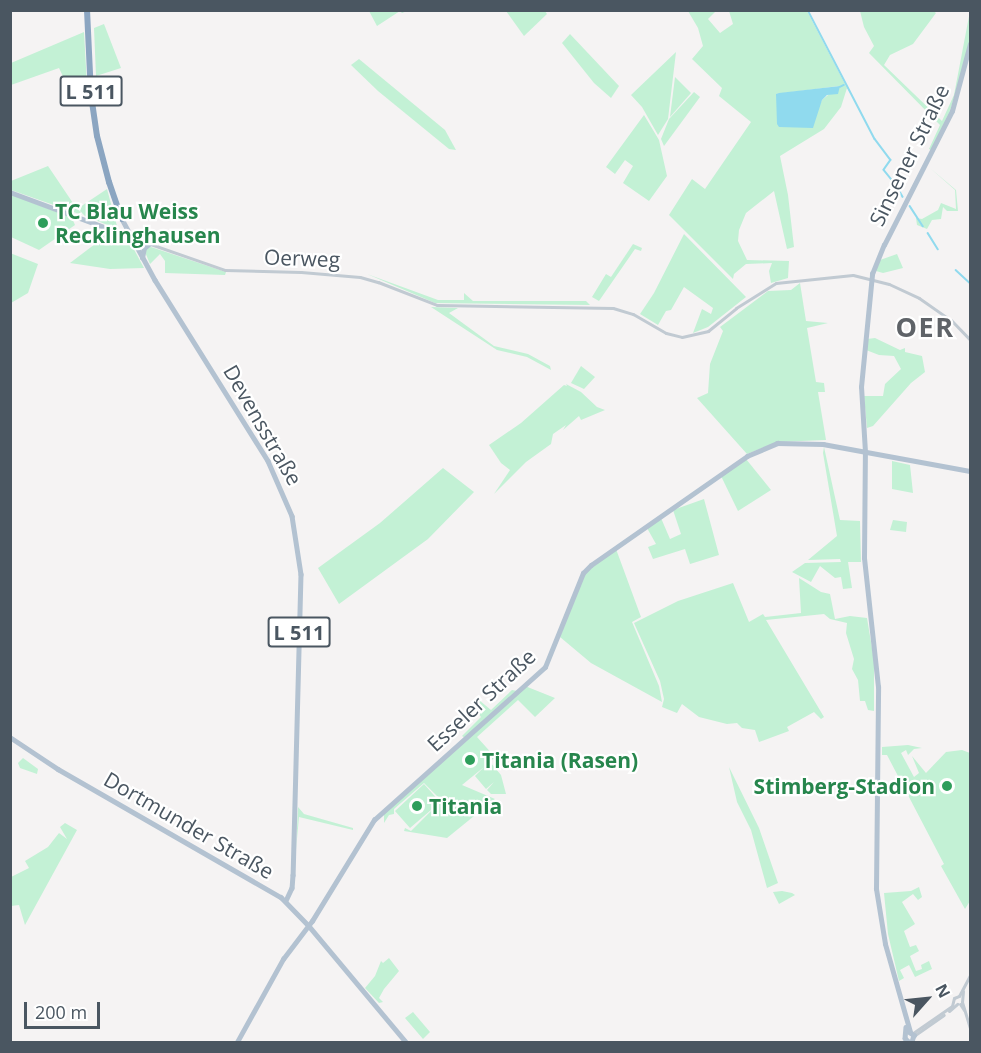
<!DOCTYPE html>
<meta charset="utf-8">
<style>
body{margin:0}
#map{position:relative;width:981px;height:1053px;overflow:hidden;background:#f5f3f3;font-family:"Open Sans",sans-serif}
div>[style]{position:absolute}
[style*='--x']{left:calc(var(--x)*1px);top:calc(var(--y)*1px);width:calc(var(--w)*1px);rotate:calc(var(--a)*1deg)}
.green>*{inset:0;background:#c3f1d5}
.water>*{inset:0;background:#90daee}
.stream>*{height:1.5px;margin:-0.75px;padding:0 0.75px;transform-origin:0.75px;border-radius:0.75px;background:#90daee}
.minor>*{height:3px;margin:-1.5px;padding:0 1.5px;transform-origin:1.5px;border-radius:1.5px;background:#c1cad2}
.major>*{height:4.5px;margin:-2.25px;padding:0 2.25px;transform-origin:2.25px;border-radius:2.25px;background:#b3c2d1}
.highway>*{height:6px;margin:-3px;padding:0 3px;transform-origin:3px;border-radius:3px;background:#8ba5c1}
.dots>*{width:16px;height:16px;translate:-50% -50%;box-sizing:border-box;border:3px solid #fff;border-radius:50%}
span{translate:-50% -50%;white-space:nowrap;text-align:center;line-height:1.15;-webkit-text-stroke:4.5px #fff;paint-order:stroke}
.shield-label span{padding:2px 4px;background:#fff;border:2px solid;border-radius:4px;-webkit-text-stroke-width:0}
.shield-label{font-size:20px;color:#4a5661;font-weight:700}
.street-label{font-size:21px;color:#4a5661}
.leisure-label{font-size:21px;color:#27864d;font-weight:700}
.left{translate:0 -50%;text-align:left}
.right{translate:-100% -50%;text-align:right}
.district-label{font-size:27px;color:#5f6368;font-weight:700;letter-spacing:1.5px}
.frame{position:absolute;inset:0;border:12px solid #4a5661;pointer-events:none}
.north{position:absolute;left:897px;top:969px;width:60px;height:60px;-webkit-text-stroke:4px #fff;paint-order:stroke;rotate:63deg;font-size:16px;font-weight:700;line-height:24px;text-align:center;color:#4a5661}
.north::after{content:'';display:block;margin:auto;width:21px;height:27px;background:#4a5661;clip-path:polygon(50% 0,100% 100%,50% 72%,0 100%)}
.scale{position:absolute;left:24px;top:1002px;width:76px;height:27px;box-sizing:border-box;border:3px solid #4a5661;border-top:0;padding-left:8px;font-size:18px;line-height:21px;white-space:nowrap;color:#4a5661;-webkit-text-stroke:4px #fff;paint-order:stroke}
</style>
<div id="map">
<div class="green">
<div style="clip-path:polygon(932px 10px,936px 13px,913px 44px,890px 55px,884px 65px,942px 121px,954px 95px,970px 11px,969px 48px,950px 111px,931px 150px,929px 149px,940px 125px,869px 53px,874px 46px,864px 27px,860px 11px)"></div>
<div style="clip-path:polygon(369px 11px,407px 11px,402px 13px,400px 11px,377px 26px)"></div>
<div style="clip-path:polygon(506px 11px,545px 11px,547px 14px,524px 36px)"></div>
<div style="clip-path:polygon(evenodd,688px 11px,716px 11px,708px 19px,720px 33px,733px 24px,729px 11px,807px 11px,847px 88px,841px 107px,824px 129px,780px 156px,788px 195px,794px 247px,787px 249px,774px 191px,746px 213px,739px 230px,738px 241px,747px 260px,789px 261px,788px 278px,771px 283px,769px 271px,772px 263px,746px 264px,734px 274px,733px 279px,669px 215px,692px 179px,705px 189px,751px 122px,719px 96px,722px 88px,692px 59px,703px 46px,698px 28px,688px 11px,839px 86px,822px 100px,818px 108px,776px 94px,839px 86px)"></div>
<div style="clip-path:polygon(104px 24px,121px 68px,96px 76px,94px 28px)"></div>
<div style="clip-path:polygon(84px 32px,88px 103px,77px 106px,59px 68px,11px 85px,11px 63px)"></div>
<div style="clip-path:polygon(570px 34px,619px 86px,611px 98px,594px 83px,562px 43px)"></div>
<div style="clip-path:polygon(676px 52px,668px 119px,658px 135px,642px 107px,631px 95px)"></div>
<div style="clip-path:polygon(359px 59px,445px 130px,456px 150px,449px 149px,378px 91px,351px 65px)"></div>
<div style="clip-path:polygon(675px 77px,691px 93px,670px 117px)"></div>
<div style="clip-path:polygon(694px 92px,700px 97px,664px 146px,661px 139px,669px 119px)"></div>
<div style="clip-path:polygon(644px 115px,659px 140px,667px 176px,649px 201px,623px 183px,633px 166px,625px 160px,615px 174px,606px 167px)"></div>
<div style="clip-path:polygon(48px 166px,77px 209px,107px 189px,117px 226px,110px 226px,85px 216px,79px 210px,82px 215px,11px 190px,11px 181px)"></div>
<div style="clip-path:polygon(930px 168px,956px 190px,958px 211px,947px 211px,943px 207px,941px 219px,932px 220px,927px 229px,917px 225px,916px 218px,922px 219px,938px 210px,941px 203px,956px 209px,955px 190px)"></div>
<div style="clip-path:polygon(10px 194px,72px 218px,75px 225px,39px 250px,11px 237px)"></div>
<div style="clip-path:polygon(99px 229px,130px 242px,144px 268px,110px 269px,70px 263px,103px 238px)"></div>
<div style="clip-path:polygon(684px 234px,746px 297px,708px 327px,693px 333px,702px 309px,711px 314px,713px 308px,684px 287px,671px 310px,666px 311px,658px 325px,640px 314px,654px 293px)"></div>
<div style="clip-path:polygon(633px 244px,642px 248px,641px 251px,635px 249px,599px 301px,592px 297px,606px 274px,611px 277px)"></div>
<div style="clip-path:polygon(148px 246px,226px 272px,225px 275px,165px 273px,165px 261px,160px 254px,150px 264px,145px 252px)"></div>
<div style="clip-path:polygon(10px 253px,38px 264px,28px 293px,11px 303px)"></div>
<div style="clip-path:polygon(897px 254px,903px 268px,883px 273px,876px 271px,880px 260px)"></div>
<div style="clip-path:polygon(367px 274px,438px 300px,464px 300px,464px 293px,473px 301px,586px 301px,590px 305px,435px 303px)"></div>
<div style="clip-path:polygon(800px 283px,806px 321px,828px 323px,807px 328px,816px 382px,824px 383px,825px 392px,818px 392px,826px 440px,777px 442px,747px 454px,697px 398px,708px 393px,710px 364px,723px 331px,720px 327px,768px 291px,791px 290px)"></div>
<div style="clip-path:polygon(431px 307px,458px 308px,449px 313px,494px 346px,528px 354px,550px 366px,551px 370px,527px 357px,497px 350px)"></div>
<div style="clip-path:polygon(875px 338px,900px 350px,905px 348px,905px 352px,922px 356px,925px 372px,911px 383px,873px 426px,867px 428px,864px 396px,883px 396px,885px 384px,901px 369px,894px 356px,879px 355px,866px 350px,867px 339px)"></div>
<div style="clip-path:polygon(581px 366px,595px 377px,584px 389px,571px 383px)"></div>
<div style="clip-path:polygon(566px 384px,581px 392px,597px 407px,605px 410px,581px 420px,579px 416px,563px 430px,566px 425px,553px 434px,551px 444px,526px 462px,494px 494px,510px 470px,501px 463px,489px 445px,521px 423px,564px 385px,567px 386px)"></div>
<div style="clip-path:polygon(824px 447px,840px 520px,860px 521px,861px 562px,848px 562px,852px 588px,843px 589px,841px 577px,835px 578px,820px 566px,811px 582px,792px 572px,805px 563px,841px 562px,840px 559px,808px 560px,837px 536px,823px 453px)"></div>
<div style="clip-path:polygon(746px 459px,771px 490px,738px 511px,721px 476px)"></div>
<div style="clip-path:polygon(892px 461px,910px 465px,913px 493px,892px 489px)"></div>
<div style="clip-path:polygon(443px 468px,474px 492px,428px 539px,339px 604px,318px 568px,380px 523px)"></div>
<div style="clip-path:polygon(704px 499px,719px 555px,690px 564px,685px 549px,653px 559px,648px 547px,656px 544px,647px 528px,661px 518px,670px 539px,681px 534px,673px 510px)"></div>
<div style="clip-path:polygon(893px 520px,907px 522px,906px 532px,890px 530px)"></div>
<div style="clip-path:polygon(616px 549px,641px 617px,632px 622px,659px 686px,662px 702px,591px 663px,560px 637px,584px 574px)"></div>
<div style="clip-path:polygon(799px 578px,821px 592px,830px 594px,835px 619px,850px 616px,867px 618px,874px 660px,874px 711px,868px 710px,865px 701px,860px 701px,858px 680px,852px 669px,854px 659px,846px 633px,847px 623px,830px 619px,824px 614px,766px 620px,824px 717px,821px 719px,814px 712px,787px 727px,789px 731px,759px 742px,755px 730px,742px 728px,737px 723px,727px 724px,699px 717px,682px 704px,677px 713px,662px 707px,664px 699px,660px 681px,634px 623px,678px 601px,733px 583px,749px 622px,763px 614px,765px 617px,801px 613px)"></div>
<div style="clip-path:polygon(525px 686px,555px 698px,535px 717px,518px 700px,477px 737px,495px 757px,490px 762px,501px 775px,506px 794px,491px 794px,487px 790px,494px 782px,486px 789px,475px 776px,484px 767px,462px 785px,495px 799px,447px 838px,404px 831px,405px 828px,411px 831px,438px 804px,410px 828px,395px 811px,424px 784px,440px 802px,443px 799px,437px 796px,424px 783px,394px 809px,394px 814px,389px 815px,384px 823px,384px 814px,465px 738px,462px 736px,481px 717px,472px 705px,479px 700px,491px 710px,512px 690px,517px 691px)"></div>
<div style="clip-path:polygon(908px 745px,922px 748px,914px 749px,908px 755px,906px 750px,901px 753px,914px 777px,919px 773px,912px 756px,926px 773px,946px 752px,962px 750px,970px 753px,970px 901px,965px 909px,941px 866px,944px 864px,887px 755px,882px 755px,882px 747px)"></div>
<div style="clip-path:polygon(23px 758px,38px 769px,37px 774px,20px 768px,18px 763px)"></div>
<div style="clip-path:polygon(729px 767px,759px 828px,778px 883px,767px 888px,751px 830px,737px 802px)"></div>
<div style="clip-path:polygon(298px 807px,304px 814px,353px 828px,353px 830px,299px 817px,296px 850px)"></div>
<div style="clip-path:polygon(65px 823px,77px 830px,25px 925px,19px 905px,11px 906px,11px 877px,29px 868px,25px 861px,48px 847px,59px 833px,67px 839px,60px 827px)"></div>
<div style="clip-path:polygon(919px 887px,922px 897px,918px 900px,913px 894px,902px 902px,915px 924px,904px 931px,910px 947px,916px 945px,919px 951px,910px 956px,916px 971px,922px 969px,921px 965px,929px 961px,932px 969px,915px 977px,909px 965px,900px 970px,904px 978px,899px 981px,888px 934px,884px 893px,911px 891px)"></div>
<div style="clip-path:polygon(782px 891px,792px 893px,795px 895px,779px 904px,773px 892px)"></div>
<div style="clip-path:polygon(389px 958px,399px 971px,384px 989px,379px 998px,383px 1002px,379px 1003px,365px 988px,375px 976px,381px 961px,383px 963px)"></div>
<div style="clip-path:polygon(413px 1012px,430px 1032px,423px 1039px,405px 1018px)"></div>
</div>
<div class="water">
<div style="clip-path:polygon(840px 86px,838px 94px,827px 95px,822px 100px,813px 128px,779px 127px,777px 124px,776px 94px,779px 93px)"></div>
</div>
<div class="stream">
<div style="--x:808;--y:10;--w:145;--a:62.6"></div>
<div style="--x:875;--y:139;--w:26;--a:53"></div>
<div style="--x:891;--y:160;--w:12;--a:125"></div>
<div style="--x:884;--y:170;--w:13;--a:51"></div>
<div style="--x:840;--y:87;--w:4;--a:-27"></div>
<div style="--x:898;--y:188;--w:10;--a:61"></div>
<div style="--x:910;--y:206;--w:24;--a:57"></div>
<div style="--x:928;--y:233;--w:19;--a:58"></div>
<div style="--x:956;--y:270;--w:18;--a:43"></div>
</div>
<div class="minor">
<div style="--x:133;--y:238;--w:97;--a:19.2"></div>
<div style="--x:225;--y:270;--w:76;--a:1.5"></div>
<div style="--x:301;--y:272;--w:59;--a:4.8"></div>
<div style="--x:360;--y:277;--w:19;--a:16"></div>
<div style="--x:378;--y:282;--w:63;--a:21.3"></div>
<div style="--x:437;--y:305;--w:176;--a:1"></div>
<div style="--x:613;--y:308;--w:21;--a:17"></div>
<div style="--x:633;--y:314;--w:38;--a:30"></div>
<div style="--x:666;--y:333;--w:16;--a:14"></div>
<div style="--x:682;--y:337;--w:27;--a:-13"></div>
<div style="--x:708;--y:331;--w:36;--a:-39"></div>
<div style="--x:736;--y:308;--w:47;--a:-32"></div>
<div style="--x:776;--y:283;--w:77;--a:-5.9"></div>
<div style="--x:853;--y:275;--w:37;--a:14"></div>
<div style="--x:889;--y:284;--w:33;--a:25"></div>
<div style="--x:919;--y:298;--w:39;--a:35"></div>
<div style="--x:951;--y:320;--w:28;--a:46"></div>
<div style="--x:963;--y:991;--w:11;--a:95"></div>
<div style="--x:962;--y:1002;--w:28;--a:73"></div>
<div style="--x:960;--y:1004;--w:7;--a:56"></div>
<div style="--x:949;--y:1011;--w:11;--a:-41"></div>
<div style="--x:913;--y:1033;--w:47;--a:-34.7"></div>
<div style="--x:952;--y:1006;--w:8;--a:-76"></div>
<div style="--x:954;--y:998;--w:5;--a:-22"></div>
<div style="--x:959;--y:996;--w:24;--a:-62"></div>
<div style="--x:915;--y:1035;--w:35;--a:-35"></div>
</div>
<div class="major">
<div style="--x:10;--y:192;--w:129;--a:20.4"></div>
<div style="--x:122;--y:219;--w:69;--a:61.6"></div>
<div style="--x:155;--y:280;--w:213;--a:58"></div>
<div style="--x:268;--y:461;--w:60;--a:66.4"></div>
<div style="--x:292;--y:516;--w:59;--a:81.2"></div>
<div style="--x:301;--y:574;--w:301;--a:91.5"></div>
<div style="--x:293;--y:875;--w:13;--a:94"></div>
<div style="--x:292;--y:888;--w:14;--a:115"></div>
<div style="--x:142;--y:258;--w:10;--a:-79"></div>
<div style="--x:144;--y:248;--w:6;--a:-39"></div>
<div style="--x:10;--y:737;--w:58;--a:33.7"></div>
<div style="--x:58;--y:769;--w:257;--a:29.9"></div>
<div style="--x:281;--y:897;--w:40;--a:46"></div>
<div style="--x:309;--y:926;--w:151;--a:50.1"></div>
<div style="--x:906;--y:1027;--w:11;--a:95"></div>
<div style="--x:905;--y:1038;--w:6;--a:45"></div>
<div style="--x:909;--y:1032;--w:6;--a:31"></div>
<div style="--x:914;--y:1035;--w:7;--a:106"></div>
<div style="--x:910;--y:1032;--w:91;--a:-105.9"></div>
<div style="--x:885;--y:944;--w:56;--a:-99.3"></div>
<div style="--x:876;--y:889;--w:202;--a:-89.4"></div>
<div style="--x:878;--y:687;--w:130;--a:-96.2"></div>
<div style="--x:864;--y:558;--w:106;--a:-89.5"></div>
<div style="--x:865;--y:452;--w:65;--a:-93.5"></div>
<div style="--x:861;--y:387;--w:114;--a:-84.4"></div>
<div style="--x:872;--y:274;--w:31;--a:-68"></div>
<div style="--x:884;--y:245;--w:150;--a:-63.1"></div>
<div style="--x:952;--y:111;--w:69;--a:-75"></div>
<div style="--x:237;--y:1042;--w:95;--a:-61"></div>
<div style="--x:283;--y:959;--w:48;--a:-52.7"></div>
<div style="--x:312;--y:921;--w:119;--a:-58.5"></div>
<div style="--x:374;--y:820;--w:229;--a:-41.8"></div>
<div style="--x:545;--y:667;--w:101;--a:-68"></div>
<div style="--x:583;--y:573;--w:11;--a:-45"></div>
<div style="--x:591;--y:565;--w:190;--a:-34.9"></div>
<div style="--x:747;--y:456;--w:33;--a:-23"></div>
<div style="--x:777;--y:443;--w:46;--a:1.2"></div>
<div style="--x:823;--y:444;--w:149;--a:10.4"></div>
</div>
<div class="highway">
<div style="--x:87;--y:10;--w:85;--a:87.3"></div>
<div style="--x:91;--y:95;--w:41;--a:81.7"></div>
<div style="--x:97;--y:136;--w:48;--a:75.4"></div>
<div style="--x:109;--y:182;--w:39;--a:71"></div>
</div>
<div class="dots">
<div style="left:43px;top:223px;background:#2e9e5b"></div>
<div style="left:470px;top:760px;background:#2e9e5b"></div>
<div style="left:947px;top:786px;background:#2e9e5b"></div>
<div style="left:417px;top:806px;background:#2e9e5b"></div>
</div>
<div class="shield-label">
<span style="left:91px;top:91px">L 511</span>
<span style="left:299px;top:632px">L 511</span>
</div>
<div class="street-label">
<span style="left:909px;top:155px;rotate:-64deg">Sinsener Straße</span>
<span style="left:302px;top:258px;rotate:2deg">Oerweg</span>
<span style="left:263px;top:425px;rotate:60deg">Devensstraße</span>
<span style="left:481px;top:700px;rotate:-43deg">Esseler Straße</span>
<span style="left:189px;top:825px;rotate:30deg">Dortmunder Straße</span>
</div>
<div class="leisure-label">
<span class="left" style="left:55px;top:223px">TC Blau Weiss<br>Recklinghausen</span>
<span class="left" style="left:482px;top:760px">Titania (Rasen)</span>
<span class="right" style="left:935px;top:786px">Stimberg-Stadion</span>
<span class="left" style="left:429px;top:806px">Titania</span>
</div>
<div class="district-label">
<span style="left:925px;top:327px">OER</span>
</div>
<div class="frame"></div>
<div class="north">N</div>
<div class="scale">200 m</div>
</div>
